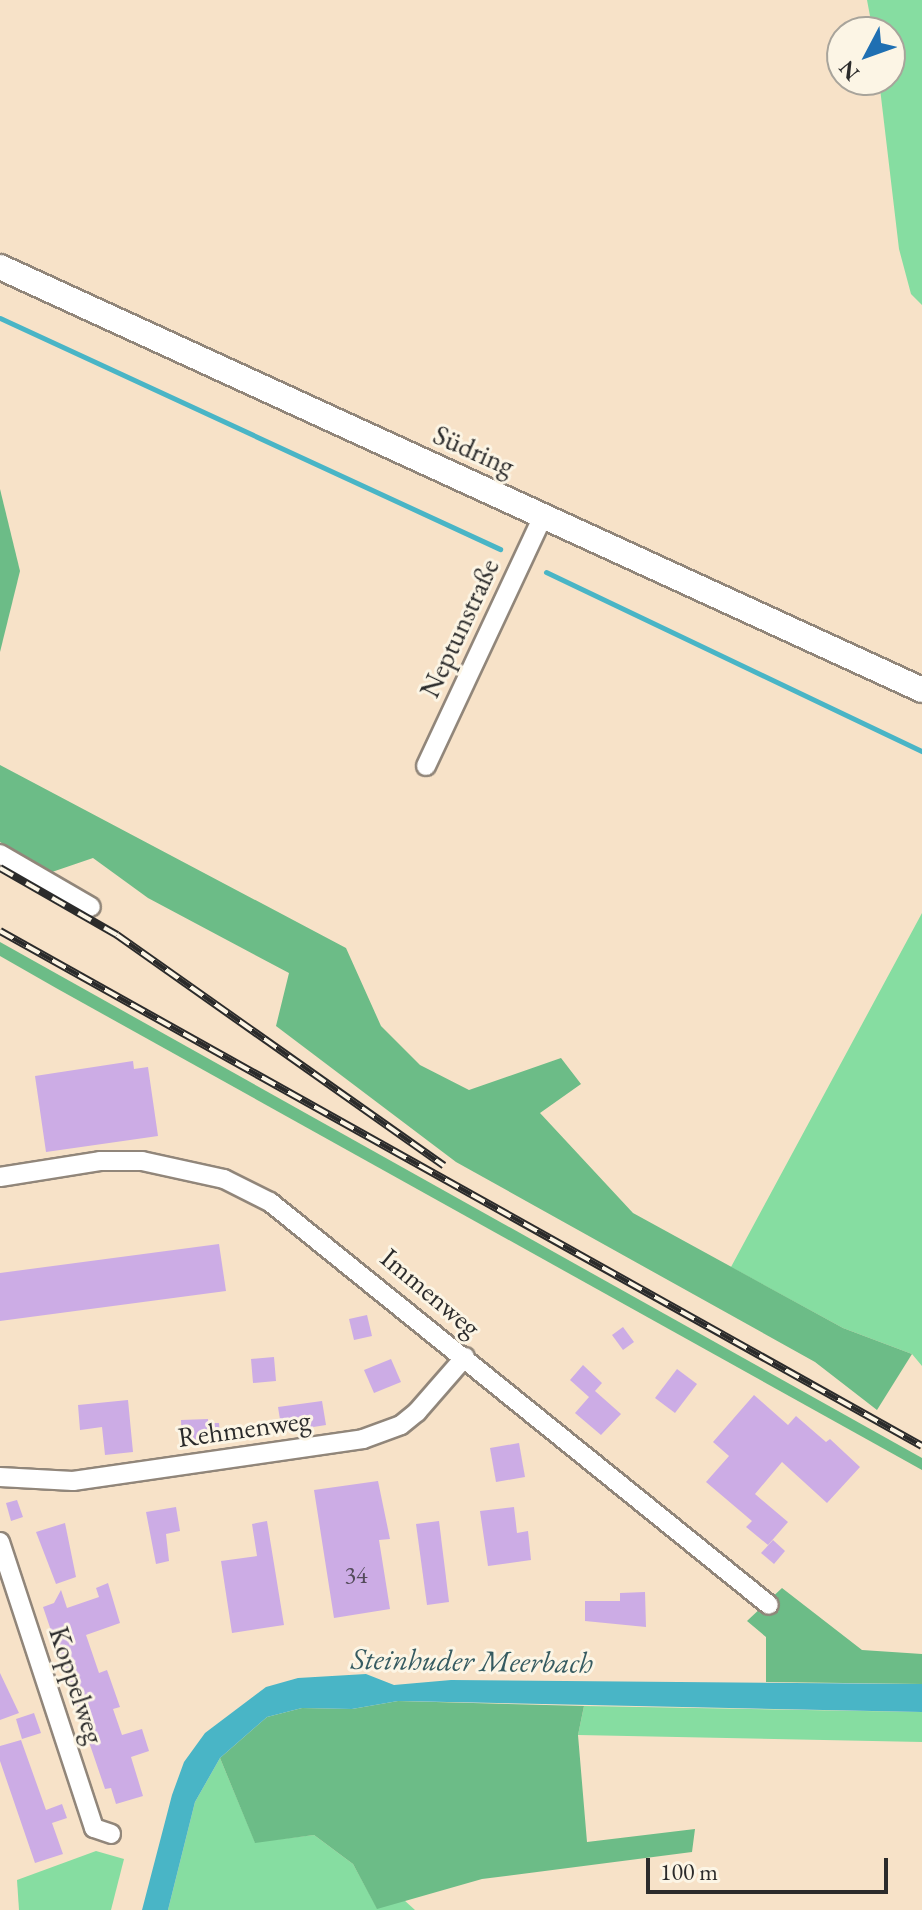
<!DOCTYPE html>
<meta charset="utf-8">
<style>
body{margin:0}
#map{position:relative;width:922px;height:1910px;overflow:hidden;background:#f7e2c8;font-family:"EB Garamond",serif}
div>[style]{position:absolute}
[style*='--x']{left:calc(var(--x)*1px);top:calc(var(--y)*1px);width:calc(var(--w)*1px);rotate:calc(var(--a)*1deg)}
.green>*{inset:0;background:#86dda1}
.forest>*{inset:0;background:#6cbc87}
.water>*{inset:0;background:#49b5c6}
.stream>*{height:5px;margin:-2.5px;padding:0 2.5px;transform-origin:2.5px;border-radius:2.5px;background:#49b5c6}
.building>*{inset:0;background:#ccace5}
.roads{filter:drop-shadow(2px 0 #91867a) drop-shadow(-2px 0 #91867a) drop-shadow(0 2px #91867a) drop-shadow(0 -2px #91867a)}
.minor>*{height:18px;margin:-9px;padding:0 9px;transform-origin:9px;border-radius:9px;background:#fff}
.major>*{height:24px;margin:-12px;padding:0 12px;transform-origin:12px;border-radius:12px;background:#fff}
.rail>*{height:8px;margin-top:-4px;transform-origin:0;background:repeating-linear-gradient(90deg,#fcf5e5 0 15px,#2b2b2b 0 30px);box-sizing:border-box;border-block:2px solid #2b2b2b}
span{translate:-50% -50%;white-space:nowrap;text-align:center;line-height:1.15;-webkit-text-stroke:6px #fcf5e5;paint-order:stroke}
.number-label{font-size:24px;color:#534b5a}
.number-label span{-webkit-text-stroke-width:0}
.street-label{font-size:28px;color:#2b2b2b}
.water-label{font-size:30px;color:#365b61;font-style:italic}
.north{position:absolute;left:826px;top:16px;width:80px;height:80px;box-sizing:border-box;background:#fcf5e5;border:2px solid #a8a49b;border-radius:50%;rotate:229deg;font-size:22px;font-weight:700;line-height:32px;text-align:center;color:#2b2b2b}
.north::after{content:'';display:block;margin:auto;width:28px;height:36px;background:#1f6fb2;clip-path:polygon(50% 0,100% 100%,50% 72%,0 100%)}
.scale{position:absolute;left:646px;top:1858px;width:242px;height:36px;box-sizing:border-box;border:4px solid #2b2b2b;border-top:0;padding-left:10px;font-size:24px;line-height:28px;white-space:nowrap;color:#2b2b2b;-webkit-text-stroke:6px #fcf5e5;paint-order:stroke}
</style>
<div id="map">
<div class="green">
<div style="clip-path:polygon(867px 0,922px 0,922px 305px,911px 294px,899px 249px,879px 80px,890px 80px,890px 32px,873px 32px)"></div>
<div style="clip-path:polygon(922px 913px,922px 1366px,912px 1354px,843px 1328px,731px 1267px)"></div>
<div style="clip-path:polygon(584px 1706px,922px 1712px,922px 1742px,578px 1735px)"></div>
<div style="clip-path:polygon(220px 1758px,255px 1842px,314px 1835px,353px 1864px,377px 1908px,404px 1900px,415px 1910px,168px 1910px,195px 1802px)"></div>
<div style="clip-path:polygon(96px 1851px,124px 1859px,111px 1910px,19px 1910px,17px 1880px)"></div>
</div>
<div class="forest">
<div style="clip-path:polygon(0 489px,20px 571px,0 652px)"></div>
<div style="clip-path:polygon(0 765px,346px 948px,381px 1026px,420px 1065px,469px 1090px,561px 1058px,581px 1084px,540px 1113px,633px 1213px,843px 1328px,912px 1354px,877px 1410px,815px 1362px,456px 1162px,276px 1026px,289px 973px,148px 898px,93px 858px,52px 872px,0 842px)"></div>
<div style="clip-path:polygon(0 942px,922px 1458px,922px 1470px,56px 988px,0 956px)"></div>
<div style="clip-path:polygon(782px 1588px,862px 1650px,922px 1654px,922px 1684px,766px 1682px,766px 1637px,747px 1621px)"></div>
<div style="clip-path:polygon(398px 1701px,584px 1706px,578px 1735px,587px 1842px,695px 1829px,692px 1852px,482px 1879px,377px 1909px,353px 1864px,314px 1835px,255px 1843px,220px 1758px,267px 1717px,302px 1708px,352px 1709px)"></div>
</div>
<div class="water">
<div style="clip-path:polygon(366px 1674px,394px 1685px,451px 1680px,922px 1684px,922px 1712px,398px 1701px,352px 1709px,302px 1708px,267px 1717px,220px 1758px,195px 1802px,168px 1910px,142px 1910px,172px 1795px,184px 1762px,205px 1733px,266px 1687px,298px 1678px)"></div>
</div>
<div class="stream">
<div style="--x:0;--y:318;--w:551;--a:24.8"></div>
<div style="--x:546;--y:572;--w:416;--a:25.5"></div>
</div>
<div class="building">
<div style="clip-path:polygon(133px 1061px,134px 1069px,148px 1067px,158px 1136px,46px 1152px,35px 1076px)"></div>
<div style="clip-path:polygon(219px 1244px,226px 1291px,0 1321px,0 1273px)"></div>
<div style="clip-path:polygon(367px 1315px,372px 1336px,354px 1340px,349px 1319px)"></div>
<div style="clip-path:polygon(623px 1327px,634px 1342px,623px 1350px,612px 1335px)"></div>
<div style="clip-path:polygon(274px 1357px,276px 1381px,253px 1383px,251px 1359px)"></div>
<div style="clip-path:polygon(391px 1359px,401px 1382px,374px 1393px,364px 1370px)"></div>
<div style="clip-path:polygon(583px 1365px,602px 1383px,595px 1391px,621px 1414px,601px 1435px,575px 1413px,589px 1397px,570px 1380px)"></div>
<div style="clip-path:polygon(677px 1369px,697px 1384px,675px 1413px,655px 1398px)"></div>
<div style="clip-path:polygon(754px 1395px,788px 1425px,796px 1416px,826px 1442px,830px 1439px,860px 1467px,827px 1503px,782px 1462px,755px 1494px,788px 1522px,768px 1545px,746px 1527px,752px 1521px,706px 1482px,729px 1456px,713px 1442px)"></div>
<div style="clip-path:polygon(128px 1400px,133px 1452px,105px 1455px,102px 1427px,80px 1430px,78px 1405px)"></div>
<div style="clip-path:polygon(322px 1401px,326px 1425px,282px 1432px,278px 1407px)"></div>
<div style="clip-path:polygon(208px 1419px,208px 1423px,219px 1423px,220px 1435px,212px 1436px,212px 1443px,182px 1445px,181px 1420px)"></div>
<div style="clip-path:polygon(519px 1443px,525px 1477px,496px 1482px,490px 1448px)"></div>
<div style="clip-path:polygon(378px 1481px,390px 1539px,379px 1540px,390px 1609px,334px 1618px,314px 1490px)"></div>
<div style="clip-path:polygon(17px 1500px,23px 1517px,11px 1521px,6px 1503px)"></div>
<div style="clip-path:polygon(176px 1507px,180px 1531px,166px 1534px,169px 1561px,156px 1564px,146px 1512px)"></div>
<div style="clip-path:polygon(514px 1507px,517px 1533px,528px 1531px,531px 1560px,488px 1566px,480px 1511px)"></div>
<div style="clip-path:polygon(267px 1521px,284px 1625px,232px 1633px,221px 1561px,257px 1556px,252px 1524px)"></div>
<div style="clip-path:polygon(439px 1521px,449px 1602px,427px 1605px,416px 1524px)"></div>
<div style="clip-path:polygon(65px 1523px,76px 1577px,56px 1584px,36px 1532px)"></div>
<div style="clip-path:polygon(773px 1540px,785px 1551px,774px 1564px,761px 1553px)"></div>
<div style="clip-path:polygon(108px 1583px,120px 1623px,86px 1635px,99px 1673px,107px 1670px,120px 1707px,113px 1709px,122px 1735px,142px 1729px,149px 1751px,131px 1757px,143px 1796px,116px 1804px,111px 1788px,105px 1789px,43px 1607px,54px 1603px,61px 1590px,67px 1608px,99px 1597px,96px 1588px)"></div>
<div style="clip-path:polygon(645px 1592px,646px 1627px,585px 1621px,585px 1601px,620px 1601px,620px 1593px)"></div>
<div style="clip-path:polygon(0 1673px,19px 1713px,0 1720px)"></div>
<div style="clip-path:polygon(34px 1713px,41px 1733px,22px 1739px,16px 1719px)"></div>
<div style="clip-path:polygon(21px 1740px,46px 1810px,62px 1804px,67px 1818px,52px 1823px,63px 1854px,35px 1863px,0 1761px,0 1746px)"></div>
</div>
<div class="roads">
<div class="minor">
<div style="--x:426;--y:766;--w:278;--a:-64.9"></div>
<div style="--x:0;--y:854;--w:105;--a:30.2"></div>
<div style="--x:0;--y:1177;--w:101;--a:-9.1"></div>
<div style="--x:100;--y:1161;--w:42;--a:0"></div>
<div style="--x:142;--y:1161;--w:84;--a:12.4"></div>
<div style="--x:224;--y:1179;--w:51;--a:26.6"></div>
<div style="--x:270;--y:1202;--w:641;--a:38.92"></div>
<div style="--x:0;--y:1477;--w:73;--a:3.1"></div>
<div style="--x:73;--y:1481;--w:293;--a:-8.2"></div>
<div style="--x:363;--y:1439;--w:40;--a:-20.2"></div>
<div style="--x:401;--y:1425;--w:21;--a:-39"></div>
<div style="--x:417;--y:1412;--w:73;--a:-48.9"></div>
<div style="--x:0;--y:1542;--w:301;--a:71.8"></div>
<div style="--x:94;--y:1828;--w:18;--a:19"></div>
</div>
<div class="major">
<div style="--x:0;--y:267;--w:1014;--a:24.64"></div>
</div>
</div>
<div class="rail">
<div style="--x:0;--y:868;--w:135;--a:29.8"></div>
<div style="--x:117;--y:935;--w:400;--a:35.2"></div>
<div style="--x:0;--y:931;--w:1056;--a:29.19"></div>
</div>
<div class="number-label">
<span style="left:356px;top:1575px">34</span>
</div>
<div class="street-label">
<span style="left:474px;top:450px;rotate:24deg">Südring</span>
<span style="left:459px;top:628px;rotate:-65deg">Neptunstraße</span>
<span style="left:431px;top:1292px;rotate:40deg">Immenweg</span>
<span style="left:244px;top:1428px;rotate:-8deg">Rehmenweg</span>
<span style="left:77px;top:1685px;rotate:72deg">Koppelweg</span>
</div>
<div class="water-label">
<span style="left:472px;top:1661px;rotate:1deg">Steinhuder Meerbach</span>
</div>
<div class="north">N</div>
<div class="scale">100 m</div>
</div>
